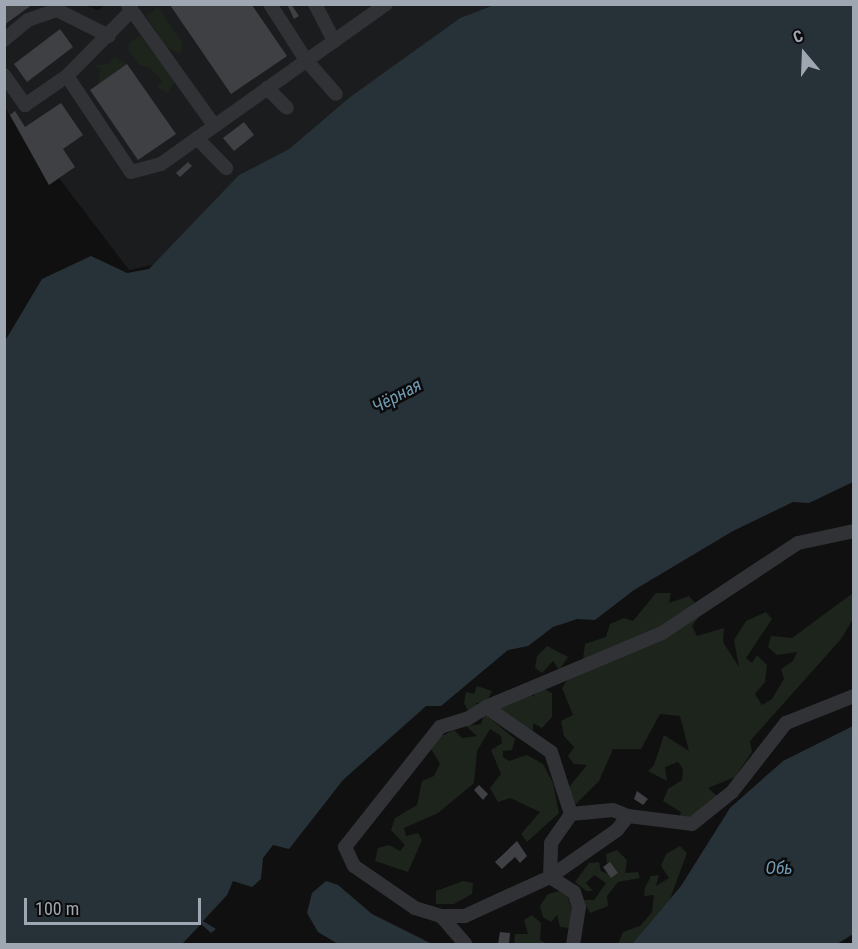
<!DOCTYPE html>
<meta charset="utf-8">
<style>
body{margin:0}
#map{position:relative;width:858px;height:949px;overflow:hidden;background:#101011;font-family:"Roboto Condensed",sans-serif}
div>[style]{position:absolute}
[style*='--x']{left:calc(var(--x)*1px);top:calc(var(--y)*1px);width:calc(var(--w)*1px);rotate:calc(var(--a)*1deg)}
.built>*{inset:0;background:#1b1c1e}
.green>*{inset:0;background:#1c241c}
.water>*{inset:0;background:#273238}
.building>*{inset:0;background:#3e4044}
.minor>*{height:14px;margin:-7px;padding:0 7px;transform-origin:7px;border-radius:7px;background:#303236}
span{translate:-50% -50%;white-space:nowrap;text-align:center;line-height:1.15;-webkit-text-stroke:5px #0b0b0c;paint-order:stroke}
.water-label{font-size:18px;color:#729ab2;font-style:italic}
.frame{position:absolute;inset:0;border:6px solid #9fa7b3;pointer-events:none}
.north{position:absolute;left:774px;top:24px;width:60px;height:60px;-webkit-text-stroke:4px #0b0b0c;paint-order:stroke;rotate:341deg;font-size:16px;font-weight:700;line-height:24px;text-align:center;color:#9fa7b3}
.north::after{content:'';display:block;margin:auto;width:21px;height:27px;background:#9fa7b3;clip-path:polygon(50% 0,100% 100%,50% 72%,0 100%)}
.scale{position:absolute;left:24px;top:898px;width:177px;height:27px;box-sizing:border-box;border:3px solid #9fa7b3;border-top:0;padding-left:8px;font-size:18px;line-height:21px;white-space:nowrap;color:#9fa7b3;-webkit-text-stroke:4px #0b0b0c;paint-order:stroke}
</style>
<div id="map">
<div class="built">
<div style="clip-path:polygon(107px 4px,494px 5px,460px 18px,350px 97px,289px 149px,239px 175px,156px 264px,129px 270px,59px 178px,49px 185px,5px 107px,4px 5px,85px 5px,98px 10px)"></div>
</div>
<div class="green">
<div style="clip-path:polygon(158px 7px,183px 44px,180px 54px,166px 47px,146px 16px)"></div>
<div style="clip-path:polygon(140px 35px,175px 82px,167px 93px,157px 87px,162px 81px,149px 67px,139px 65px,129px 51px,129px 43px)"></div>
<div style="clip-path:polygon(114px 57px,127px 64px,98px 85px,100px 69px,93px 65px,108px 64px)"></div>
<div style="clip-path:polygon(656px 593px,671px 593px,669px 603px,689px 596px,695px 603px,663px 630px,583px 660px,585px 644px,606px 637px,610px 624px,624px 618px,633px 621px)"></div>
<div style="clip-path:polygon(853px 593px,853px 619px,841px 639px,750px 741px,752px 752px,735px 777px,708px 788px,717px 796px,701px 814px,678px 821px,681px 812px,663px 801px,668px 789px,682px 780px,683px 769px,678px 762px,665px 767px,667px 781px,648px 771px,654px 765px,664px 735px,689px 751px,680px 716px,660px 714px,641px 749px,613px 749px,599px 781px,575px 805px,565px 792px,587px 765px,574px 764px,568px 756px,574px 747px,564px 736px,561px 721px,573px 715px,562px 688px,568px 679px,702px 612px,692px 626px,697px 636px,724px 628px,723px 642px,739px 667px,734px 640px,746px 621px,766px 612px,772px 619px,746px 658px,752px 663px,757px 655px,767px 665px,765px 682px,755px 694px,762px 705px,772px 699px,784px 679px,781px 669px,793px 661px,797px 652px,777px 655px,768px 647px,771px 636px,792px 638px)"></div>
<div style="clip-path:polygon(547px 646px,568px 657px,559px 670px,553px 661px,542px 673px,535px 668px,537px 656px)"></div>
<div style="clip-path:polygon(477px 686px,492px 691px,486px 703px,476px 703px,482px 712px,515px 739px,512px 750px,503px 751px,503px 757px,509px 761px,527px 755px,543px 764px,553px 783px,559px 813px,527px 842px,521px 834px,540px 812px,510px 798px,498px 802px,490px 788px,501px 774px,491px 750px,502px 743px,501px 736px,490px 729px,477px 751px,474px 783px,438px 813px,404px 828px,406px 836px,418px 833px,422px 840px,408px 872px,375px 861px,378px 848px,389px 845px,400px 851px,405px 845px,391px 830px,395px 818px,417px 805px,422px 781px,434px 776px,440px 764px,430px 747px,436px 739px,454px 730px,462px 738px,477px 736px,466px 726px,481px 724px,483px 718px,471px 716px,464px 703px,466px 692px,474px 694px)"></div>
<div style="clip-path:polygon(542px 688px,552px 693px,552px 717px,542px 728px,533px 723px,533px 733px,494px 709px,524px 694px,533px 696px)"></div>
<div style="clip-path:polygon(680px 846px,687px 853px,670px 899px,632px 944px,618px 944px,623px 932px,640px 926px,652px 912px,654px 895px,644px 896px,645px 888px,651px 876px,659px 875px,656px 886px,669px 878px,661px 866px,666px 854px)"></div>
<div style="clip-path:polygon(617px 850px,627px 860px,625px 873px,638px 872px,640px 878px,618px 882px,607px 896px,608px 906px,590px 913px,583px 900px,594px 900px,606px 883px,594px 875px,586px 883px,593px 891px,586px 891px,575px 882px,589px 863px,599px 862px,601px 871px,608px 874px,606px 854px)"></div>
<div style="clip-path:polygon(463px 881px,473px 883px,472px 894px,454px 904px,436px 904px,436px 891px)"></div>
<div style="clip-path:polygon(559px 891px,567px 895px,573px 914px,570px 928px,560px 927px,557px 915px,551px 922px,543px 917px,540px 906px,548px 894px)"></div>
<div style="clip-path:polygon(532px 915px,541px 923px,540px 940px,547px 944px,514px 944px,515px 934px,528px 934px,524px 920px)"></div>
</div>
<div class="water">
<div style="clip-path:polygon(494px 5px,853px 5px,853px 482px,809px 503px,793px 502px,733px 531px,634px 590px,595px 620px,577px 619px,553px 627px,528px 646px,508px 650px,441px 706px,426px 706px,343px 780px,289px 849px,273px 845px,263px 858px,261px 879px,252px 887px,233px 881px,227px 895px,203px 921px,216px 929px,211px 933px,201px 924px,182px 944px,5px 944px,5px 341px,42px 279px,91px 256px,127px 273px,149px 269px,239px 175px,289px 149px,350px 97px,460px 18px)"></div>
<div style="clip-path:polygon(853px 726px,853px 934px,837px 944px,632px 944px,681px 886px,730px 808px,783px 761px)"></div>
<div style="clip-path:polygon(326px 881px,338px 885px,372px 914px,432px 944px,338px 944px,318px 932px,307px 913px,312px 893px)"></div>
</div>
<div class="building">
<div style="clip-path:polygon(4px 4px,33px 4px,4px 25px)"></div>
<div style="clip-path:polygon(287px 4px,291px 4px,299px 16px,294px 19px)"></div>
<div style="clip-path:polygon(170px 5px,252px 5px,287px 56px,231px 94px)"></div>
<div style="clip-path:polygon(60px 29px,73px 47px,27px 82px,14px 64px)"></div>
<div style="clip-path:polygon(127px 64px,176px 134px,138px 160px,90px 90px)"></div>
<div style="clip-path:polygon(61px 103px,83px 135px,63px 149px,75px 167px,49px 185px,10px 115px,15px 111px,25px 127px)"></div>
<div style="clip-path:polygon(244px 122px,254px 135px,234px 151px,223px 138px)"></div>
<div style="clip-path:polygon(188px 162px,192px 166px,180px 177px,176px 173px)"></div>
<div style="clip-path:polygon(479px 785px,488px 794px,483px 800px,474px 790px)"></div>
<div style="clip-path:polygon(637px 791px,648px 799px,643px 805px,634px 799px)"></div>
<div style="clip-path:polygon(517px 841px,527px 856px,520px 863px,515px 857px,502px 869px,495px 862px)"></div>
<div style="clip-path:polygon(610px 862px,618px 873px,611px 878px,603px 867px)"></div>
<div style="clip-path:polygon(500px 932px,510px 933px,509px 944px,498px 944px)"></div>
</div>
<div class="minor">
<div style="--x:270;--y:4;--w:67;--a:57.3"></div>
<div style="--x:306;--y:60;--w:45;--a:48.6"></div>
<div style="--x:315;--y:4;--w:42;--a:62.8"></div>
<div style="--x:128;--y:5;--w:148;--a:54.4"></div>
<div style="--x:4;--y:40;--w:31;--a:-40"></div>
<div style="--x:28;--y:20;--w:31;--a:-19"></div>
<div style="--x:57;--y:10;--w:58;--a:26.6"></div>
<div style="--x:4;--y:75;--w:37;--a:55"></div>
<div style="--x:25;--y:105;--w:51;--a:-34.6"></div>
<div style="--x:67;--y:76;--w:91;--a:-45.4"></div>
<div style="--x:67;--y:76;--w:115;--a:56.3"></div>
<div style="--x:131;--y:172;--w:31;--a:-15"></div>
<div style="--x:161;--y:164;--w:276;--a:-35.4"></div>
<div style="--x:267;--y:88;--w:28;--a:45"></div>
<div style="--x:197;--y:138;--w:42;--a:46"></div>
<div style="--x:486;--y:707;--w:191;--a:-22.8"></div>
<div style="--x:662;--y:633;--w:163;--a:-33.5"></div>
<div style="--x:798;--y:543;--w:57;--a:-12.1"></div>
<div style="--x:628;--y:816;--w:64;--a:7.1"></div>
<div style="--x:692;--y:824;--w:51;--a:-38.7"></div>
<div style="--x:732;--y:792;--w:88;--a:-52"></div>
<div style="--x:786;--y:723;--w:73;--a:-21.7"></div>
<div style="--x:550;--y:877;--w:34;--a:-88"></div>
<div style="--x:551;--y:843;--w:35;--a:-55"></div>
<div style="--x:571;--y:814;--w:42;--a:-5.4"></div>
<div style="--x:613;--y:810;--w:16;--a:22"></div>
<div style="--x:628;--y:816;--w:18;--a:128"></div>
<div style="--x:617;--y:830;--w:82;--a:145"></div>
<div style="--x:550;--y:877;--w:94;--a:155.4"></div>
<div style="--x:465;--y:916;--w:24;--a:180"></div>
<div style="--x:441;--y:916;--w:27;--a:-163"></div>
<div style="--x:415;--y:908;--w:74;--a:-145.5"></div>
<div style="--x:354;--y:866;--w:21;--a:-115"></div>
<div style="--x:345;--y:847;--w:153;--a:-51.6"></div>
<div style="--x:440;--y:727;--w:28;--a:-17"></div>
<div style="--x:467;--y:719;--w:22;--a:-32"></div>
<div style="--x:486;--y:707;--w:79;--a:34.7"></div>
<div style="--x:551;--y:752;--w:65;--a:72.1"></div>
<div style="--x:550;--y:877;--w:28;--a:32"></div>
<div style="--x:574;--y:892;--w:16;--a:72"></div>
<div style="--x:579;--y:907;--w:37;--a:99"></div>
<div style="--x:441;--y:916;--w:37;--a:49"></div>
</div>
<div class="water-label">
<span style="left:397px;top:396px;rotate:-28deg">Чёрная</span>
<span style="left:779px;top:868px">Обь</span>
</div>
<div class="frame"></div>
<div class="north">С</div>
<div class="scale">100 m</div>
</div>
